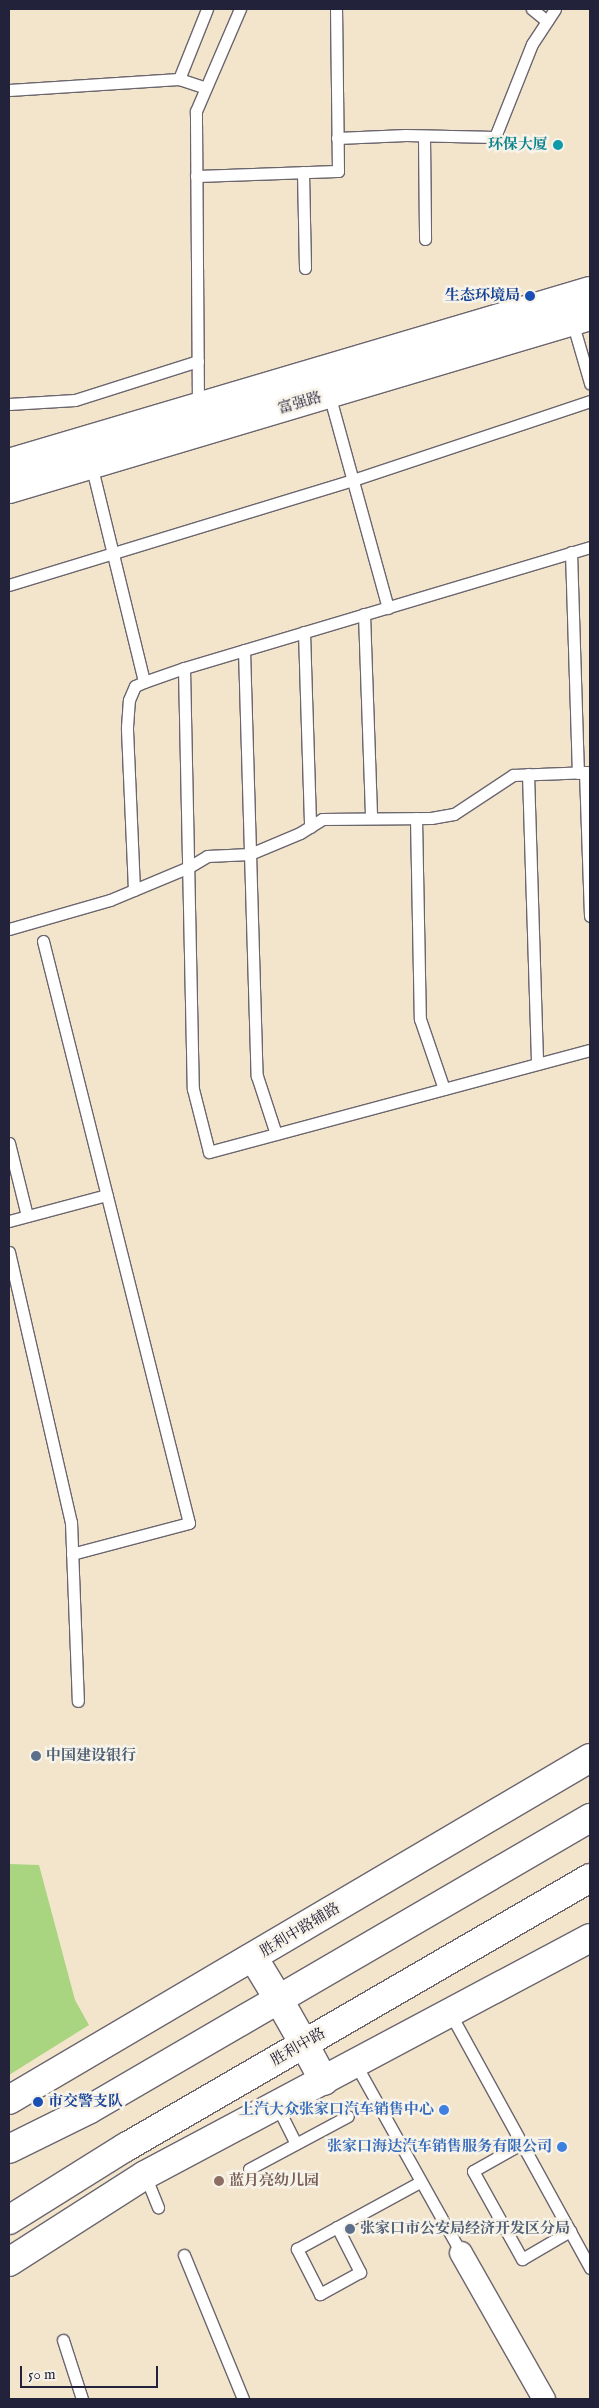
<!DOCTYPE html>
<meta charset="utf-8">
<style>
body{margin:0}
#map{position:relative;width:599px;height:2408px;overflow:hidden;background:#f3e4cc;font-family:"IM FELL English","Noto Serif SC",serif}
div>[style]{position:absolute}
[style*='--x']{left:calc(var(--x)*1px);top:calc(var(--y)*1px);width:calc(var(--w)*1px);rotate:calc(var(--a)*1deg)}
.green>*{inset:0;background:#a9d480}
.roads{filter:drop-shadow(1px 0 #6b666e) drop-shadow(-1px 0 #6b666e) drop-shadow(0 1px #6b666e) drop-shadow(0 -1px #6b666e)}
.service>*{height:11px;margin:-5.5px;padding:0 5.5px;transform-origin:5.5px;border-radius:5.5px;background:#fff}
.minor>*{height:22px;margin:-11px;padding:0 11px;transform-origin:11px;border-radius:11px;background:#fff}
.secondary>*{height:28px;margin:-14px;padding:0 14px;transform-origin:14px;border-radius:14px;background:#fff}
.trunk>*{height:28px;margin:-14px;padding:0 14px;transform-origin:14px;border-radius:14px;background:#fff}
.dots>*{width:14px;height:14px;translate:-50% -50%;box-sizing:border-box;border:2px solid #f7f3e8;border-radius:50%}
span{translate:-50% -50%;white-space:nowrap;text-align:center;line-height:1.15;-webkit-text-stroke:5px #f7f3e8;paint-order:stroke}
.culture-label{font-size:15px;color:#0d838f;font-weight:700}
.right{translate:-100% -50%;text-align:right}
.transit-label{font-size:15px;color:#164399;font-weight:700}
.left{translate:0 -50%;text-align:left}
.street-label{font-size:15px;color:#22223b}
.service-label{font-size:15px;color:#4e5e75;font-weight:700}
.shop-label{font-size:15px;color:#366cbe;font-weight:700}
.education-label{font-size:15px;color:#785e54;font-weight:700}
.frame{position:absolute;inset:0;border:10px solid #22223b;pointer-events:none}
.scale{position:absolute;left:20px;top:2366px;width:138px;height:22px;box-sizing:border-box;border:2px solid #22223b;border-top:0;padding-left:6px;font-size:15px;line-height:18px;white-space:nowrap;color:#22223b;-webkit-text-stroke:4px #f7f3e8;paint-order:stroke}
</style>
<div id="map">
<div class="green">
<div style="clip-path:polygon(9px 1864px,39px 1865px,75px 2000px,89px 2025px,9px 2075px)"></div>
</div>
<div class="roads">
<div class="service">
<div style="--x:532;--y:9;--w:19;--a:39"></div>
<div style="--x:179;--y:79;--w:75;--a:-68.2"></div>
<div style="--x:9;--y:90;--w:170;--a:-3.7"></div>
<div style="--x:179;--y:79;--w:28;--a:18"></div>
<div style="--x:424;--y:137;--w:102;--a:89.4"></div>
<div style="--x:337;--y:138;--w:69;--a:-2.5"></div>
<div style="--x:406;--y:135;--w:89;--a:1.3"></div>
<div style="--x:495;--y:137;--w:100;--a:-68.3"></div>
<div style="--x:532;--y:44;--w:42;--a:-56.7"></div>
<div style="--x:303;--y:172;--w:96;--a:88.8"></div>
<div style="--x:196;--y:176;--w:142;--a:-2"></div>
<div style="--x:338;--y:171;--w:162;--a:-90.7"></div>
<div style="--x:572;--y:321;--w:65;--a:73.8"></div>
<div style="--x:329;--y:394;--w:222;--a:74.6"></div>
<div style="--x:9;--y:404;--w:66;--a:-3.5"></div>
<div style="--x:75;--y:400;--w:129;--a:-17.6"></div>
<div style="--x:198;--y:407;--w:296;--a:-90.4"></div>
<div style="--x:196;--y:111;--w:111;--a:-66.7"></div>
<div style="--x:91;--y:464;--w:224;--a:76.3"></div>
<div style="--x:144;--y:682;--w:42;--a:-19.3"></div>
<div style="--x:590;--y:547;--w:424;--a:163.4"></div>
<div style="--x:184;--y:668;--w:421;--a:88.8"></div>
<div style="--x:193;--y:1089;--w:65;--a:75.7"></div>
<div style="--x:209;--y:1152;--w:394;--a:-15"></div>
<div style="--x:571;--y:552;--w:221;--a:88.2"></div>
<div style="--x:9;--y:585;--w:360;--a:-17"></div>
<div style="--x:353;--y:480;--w:250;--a:-18.4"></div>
<div style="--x:364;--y:614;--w:204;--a:88"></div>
<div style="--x:304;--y:632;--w:195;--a:88.2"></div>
<div style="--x:244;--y:650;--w:426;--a:88.3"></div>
<div style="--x:257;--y:1076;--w:61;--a:71.9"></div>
<div style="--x:585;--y:772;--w:144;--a:88"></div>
<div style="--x:528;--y:774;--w:290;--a:88.2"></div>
<div style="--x:416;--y:818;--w:201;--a:88.9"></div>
<div style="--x:420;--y:1019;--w:74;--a:71.1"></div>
<div style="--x:134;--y:890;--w:163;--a:-92.5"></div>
<div style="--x:127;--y:727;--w:27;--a:-86"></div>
<div style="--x:129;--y:700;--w:15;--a:-67"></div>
<div style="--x:135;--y:686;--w:10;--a:-24"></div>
<div style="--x:9;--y:929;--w:105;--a:-16"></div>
<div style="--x:110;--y:900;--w:86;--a:-22.7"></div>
<div style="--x:189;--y:867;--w:21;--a:-31"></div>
<div style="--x:207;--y:856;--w:43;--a:-2.7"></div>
<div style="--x:250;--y:854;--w:54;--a:-22.8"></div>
<div style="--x:300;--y:833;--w:26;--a:-32"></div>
<div style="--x:322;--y:819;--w:109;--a:-0.5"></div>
<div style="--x:431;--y:818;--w:23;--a:-10"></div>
<div style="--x:454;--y:814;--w:71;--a:-33.5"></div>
<div style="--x:513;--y:775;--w:77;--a:-2.2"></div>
<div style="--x:43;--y:941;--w:600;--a:75.92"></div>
<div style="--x:189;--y:1523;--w:121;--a:165.2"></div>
<div style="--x:9;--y:1143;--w:75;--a:76.1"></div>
<div style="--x:9;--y:1221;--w:101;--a:-14.9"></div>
<div style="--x:9;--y:1252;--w:277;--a:77.1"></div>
<div style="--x:71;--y:1522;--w:179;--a:87.8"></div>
<div style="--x:450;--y:2013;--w:291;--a:61.2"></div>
<div style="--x:356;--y:2065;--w:215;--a:60.8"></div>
<div style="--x:277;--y:2106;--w:42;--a:63.4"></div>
<div style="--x:521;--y:2144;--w:55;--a:150.6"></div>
<div style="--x:473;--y:2171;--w:101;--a:60.9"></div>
<div style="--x:522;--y:2259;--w:56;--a:-30.3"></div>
<div style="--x:249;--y:2169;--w:112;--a:-28.2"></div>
<div style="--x:145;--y:2175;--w:35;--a:68"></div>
<div style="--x:337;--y:2227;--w:51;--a:62.9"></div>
<div style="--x:360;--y:2272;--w:46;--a:151.2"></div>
<div style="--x:320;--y:2294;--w:51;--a:-117.1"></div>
<div style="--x:297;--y:2249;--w:140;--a:-28.6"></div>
<div style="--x:184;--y:2255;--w:156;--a:67.7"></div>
<div style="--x:63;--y:2340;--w:62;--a:72.1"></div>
</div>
<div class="minor">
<div style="--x:461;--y:2253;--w:168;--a:60.4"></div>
</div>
<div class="secondary">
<div style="--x:9;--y:463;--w:606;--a:-16.49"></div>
<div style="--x:9;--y:489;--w:606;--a:-16.58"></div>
<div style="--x:253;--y:1957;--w:50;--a:58.8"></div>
<div style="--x:304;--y:2044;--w:42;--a:61.6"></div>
<div style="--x:9;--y:2100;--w:674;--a:-30.48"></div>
<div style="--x:9;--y:2262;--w:161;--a:-32.6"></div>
<div style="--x:145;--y:2175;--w:504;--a:-28.04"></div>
</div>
<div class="trunk">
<div style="--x:279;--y:2000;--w:51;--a:60.4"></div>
<div style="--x:9;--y:2149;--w:90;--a:-26.3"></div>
<div style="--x:90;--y:2109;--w:579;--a:-30.2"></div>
<div style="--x:9;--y:2220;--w:138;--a:-32"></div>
<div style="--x:126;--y:2147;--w:536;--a:-30.1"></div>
</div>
</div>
<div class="dots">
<div style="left:558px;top:145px;background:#0f9aa8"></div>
<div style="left:530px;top:296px;background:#1a4fb4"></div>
<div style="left:36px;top:1756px;background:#5c6f8a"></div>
<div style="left:38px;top:2102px;background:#1a4fb4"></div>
<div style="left:444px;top:2110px;background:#3f7fe0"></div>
<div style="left:562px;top:2147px;background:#3f7fe0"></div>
<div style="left:219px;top:2181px;background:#8d6e63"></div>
<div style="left:350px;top:2229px;background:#5c6f8a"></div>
</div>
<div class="culture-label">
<span class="right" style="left:548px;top:145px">环保大厦</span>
</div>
<div class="transit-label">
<span class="right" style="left:520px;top:296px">生态环境局</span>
<span class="left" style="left:48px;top:2102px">市交警支队</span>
</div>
<div class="street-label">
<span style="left:300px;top:403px;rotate:-16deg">富强路</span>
<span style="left:300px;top:1930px;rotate:-31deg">胜利中路辅路</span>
<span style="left:298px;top:2047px;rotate:-30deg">胜利中路</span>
</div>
<div class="service-label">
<span class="left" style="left:46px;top:1756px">中国建设银行</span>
<span class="left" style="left:360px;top:2229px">张家口市公安局经济开发区分局</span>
</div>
<div class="shop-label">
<span class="right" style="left:434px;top:2110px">上汽大众张家口汽车销售中心</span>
<span class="right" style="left:552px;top:2147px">张家口海达汽车销售服务有限公司</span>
</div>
<div class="education-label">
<span class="left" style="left:229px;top:2181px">蓝月亮幼儿园</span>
</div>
<div class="frame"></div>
<div class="scale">50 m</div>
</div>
